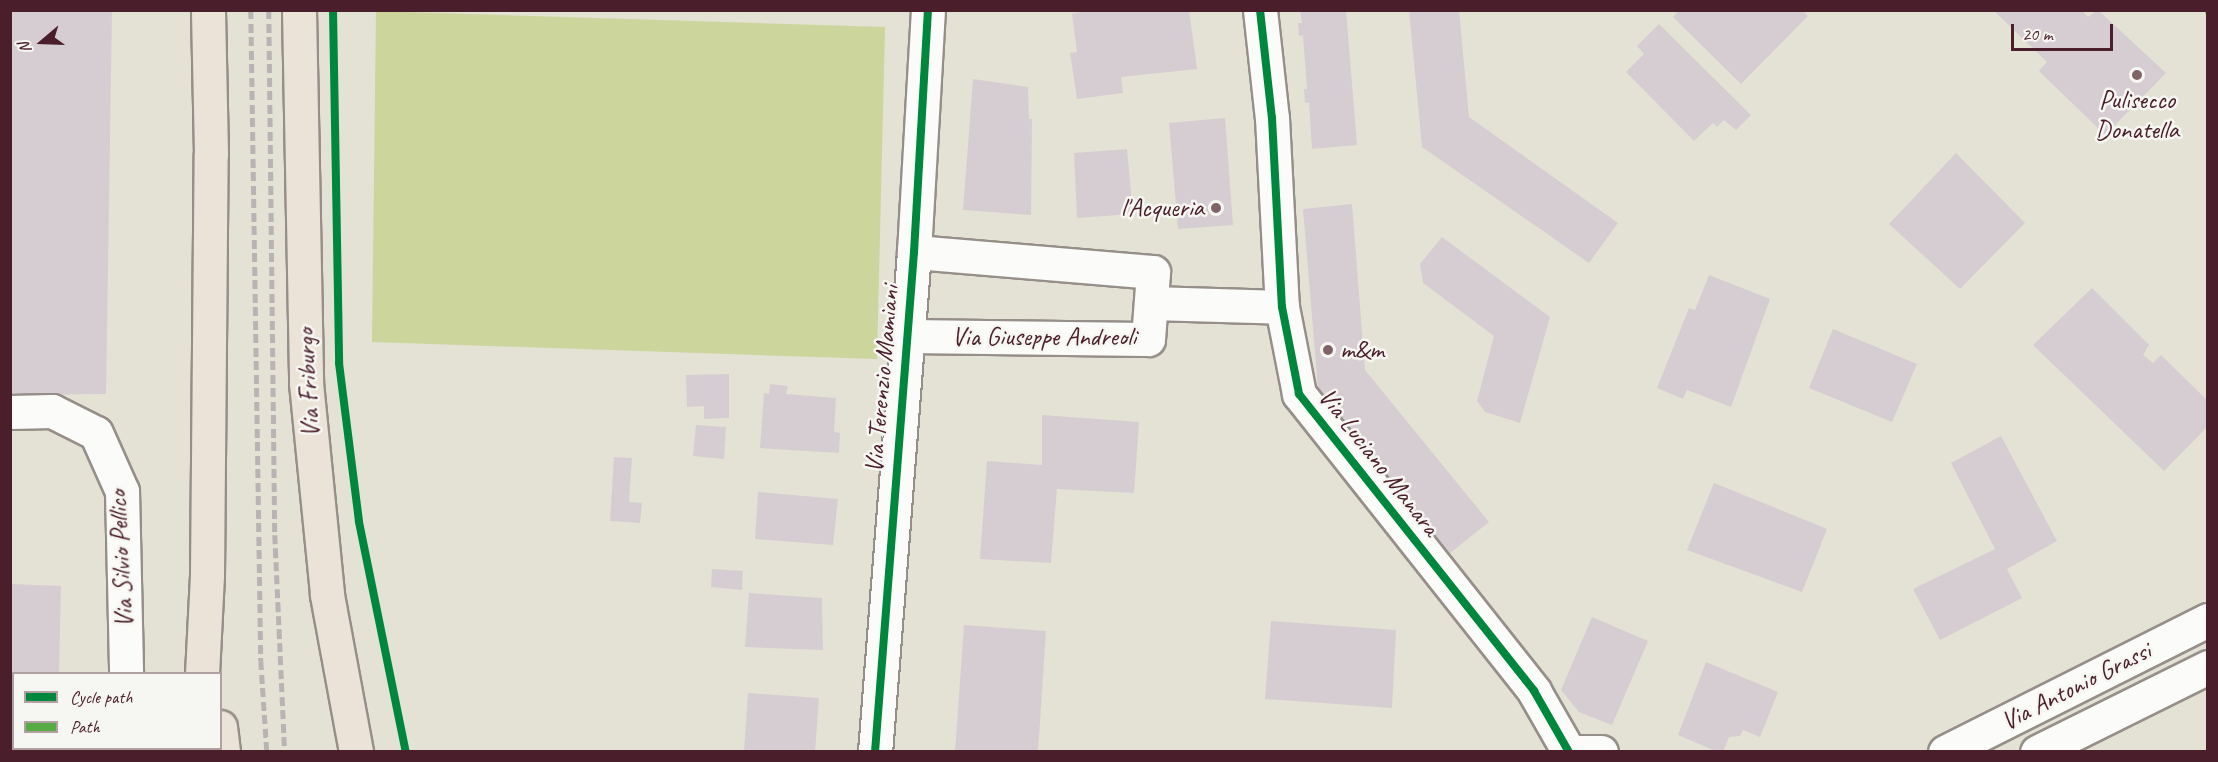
<!DOCTYPE html>
<style>
body{margin:0}
#map{position:relative;width:2218px;height:762px;overflow:hidden;background:#e4e2d4;font-family:Caveat,sans-serif}
div>[style]{position:absolute}
[style*='--x']{left:calc(var(--x)*1px);top:calc(var(--y)*1px);width:calc(var(--w)*1px);rotate:calc(var(--a)*1deg)}
.green>*{inset:0;background:#ccd59b}
.building>*{inset:0;background:#d6cdd2}
.roads{filter:drop-shadow(2px 0 #968e89) drop-shadow(-2px 0 #968e89) drop-shadow(0 2px #968e89) drop-shadow(0 -2px #968e89)}
.minor>*{height:33px;margin:-16.5px;padding:0 16.5px;transform-origin:16.5px;border-radius:16.5px;background:#fbfbf9}
.major>*{height:33px;margin:-16.5px;padding:0 16.5px;transform-origin:16.5px;border-radius:16.5px;background:#ebe3d8}
.rail>*{height:4.5px;margin-top:-2.25px;transform-origin:0;background:repeating-linear-gradient(90deg,#b9b3b3 0 9px,transparent 0 13.5px)}
.quiet>*{height:6px;margin-top:-3px;transform-origin:0;background:repeating-linear-gradient(90deg,#57aa44 0 12px,transparent 0 18px)}
.cycleway>*{height:8px;margin:-4px;padding:0 4px;transform-origin:4px;border-radius:4px;background:#00873e}
.dots>*{width:16px;height:16px;translate:-50% -50%;box-sizing:border-box;border:3px solid #f6f6f2;border-radius:50%}
span{translate:-50% -50%;white-space:nowrap;text-align:center;line-height:1.15;-webkit-text-stroke:5px #f6f6f2;paint-order:stroke}
.poi-label{font-size:26px;color:#4a1f2b}
.right{translate:-100% -50%;text-align:right}
.left{translate:0 -50%;text-align:left}
.street-label{font-size:26px;color:#4a1f2b}
.frame{position:absolute;inset:0;border:12px solid #4a1f2b;pointer-events:none}
.legend{position:absolute;left:12px;top:672px;width:210px;height:78px;box-sizing:border-box;background:#f6f6f2;border:2px solid #b1a0a2;margin:0;padding:8px 10px;list-style:none;font-size:18px;color:#4a1f2b}
.legend li{display:flex;align-items:center;gap:12px;height:30px}
.legend b{width:30px;border:2px solid #b1a0a2}
.north{position:absolute;left:12px;top:12px;width:60px;height:60px;-webkit-text-stroke:4px #f6f6f2;paint-order:stroke;rotate:251deg;font-size:16px;font-weight:700;line-height:24px;text-align:center;color:#4a1f2b}
.north::after{content:'';display:block;margin:auto;width:21px;height:27px;background:#4a1f2b;clip-path:polygon(50% 0,100% 100%,50% 72%,0 100%)}
.scale{position:absolute;left:2011px;top:24px;width:102px;height:27px;box-sizing:border-box;border:3px solid #4a1f2b;border-top:0;padding-left:8px;font-size:18px;line-height:21px;white-space:nowrap;color:#4a1f2b;-webkit-text-stroke:4px #f6f6f2;paint-order:stroke}
</style>
<div id="map">
<div class="green">
<div style="clip-path:polygon(376px 11px,885px 27px,877px 359px,372px 342px)"></div>
</div>
<div class="building">
<div style="clip-path:polygon(10px 10px,112px 10px,106px 394px,10px 395px)"></div>
<div style="clip-path:polygon(1089px 10px,1189px 10px,1197px 69px,1121px 77px,1123px 93px,1077px 99px,1070px 53px,1077px 52px,1072px 14px)"></div>
<div style="clip-path:polygon(1300px 10px,1346px 10px,1357px 145px,1312px 149px,1309px 102px,1305px 103px,1304px 89px,1307px 89px,1303px 35px,1299px 36px,1298px 23px,1302px 23px)"></div>
<div style="clip-path:polygon(1409px 10px,1459px 10px,1469px 117px,1618px 223px,1589px 263px,1422px 147px)"></div>
<div style="clip-path:polygon(1679px 10px,1802px 10px,1808px 16px,1741px 84px,1673px 17px)"></div>
<div style="clip-path:polygon(1993px 10px,2081px 10px,2088px 17px,2098px 10px,2166px 73px,2105px 135px,2039px 71px,2047px 62px)"></div>
<div style="clip-path:polygon(1659px 24px,1751px 115px,1736px 130px,1724px 120px,1717px 127px,1713px 123px,1694px 141px,1626px 72px,1644px 54px,1637px 46px)"></div>
<div style="clip-path:polygon(973px 79px,1028px 87px,1029px 119px,1032px 119px,1031px 215px,963px 210px)"></div>
<div style="clip-path:polygon(1225px 118px,1233px 225px,1178px 229px,1169px 123px)"></div>
<div style="clip-path:polygon(1127px 149px,1133px 214px,1077px 218px,1074px 153px)"></div>
<div style="clip-path:polygon(1956px 153px,2025px 223px,1960px 289px,1889px 224px)"></div>
<div style="clip-path:polygon(1352px 204px,1365px 370px,1489px 522px,1450px 553px,1318px 388px,1303px 209px)"></div>
<div style="clip-path:polygon(1442px 237px,1550px 317px,1520px 423px,1485px 412px,1477px 401px,1494px 336px,1423px 283px,1420px 264px)"></div>
<div style="clip-path:polygon(1709px 275px,1770px 299px,1731px 407px,1687px 390px,1683px 399px,1657px 388px,1689px 308px,1695px 310px)"></div>
<div style="clip-path:polygon(2092px 288px,2149px 345px,2143px 355px,2153px 363px,2161px 355px,2208px 401px,2208px 426px,2164px 471px,2033px 345px)"></div>
<div style="clip-path:polygon(1833px 329px,1917px 364px,1892px 422px,1809px 388px)"></div>
<div style="clip-path:polygon(729px 374px,729px 418px,704px 419px,704px 406px,687px 407px,686px 375px)"></div>
<div style="clip-path:polygon(770px 384px,788px 386px,786px 394px,836px 398px,834px 432px,840px 433px,839px 453px,760px 448px,764px 393px,769px 394px)"></div>
<div style="clip-path:polygon(1042px 415px,1139px 422px,1134px 493px,1057px 489px,1051px 563px,980px 559px,987px 461px,1042px 465px)"></div>
<div style="clip-path:polygon(696px 425px,726px 427px,724px 459px,693px 456px)"></div>
<div style="clip-path:polygon(2001px 436px,2057px 541px,2007px 569px,2022px 598px,1940px 640px,1913px 589px,1995px 549px,1951px 463px)"></div>
<div style="clip-path:polygon(614px 457px,632px 458px,629px 502px,642px 503px,640px 523px,610px 521px)"></div>
<div style="clip-path:polygon(1714px 483px,1827px 529px,1802px 592px,1687px 550px)"></div>
<div style="clip-path:polygon(758px 492px,838px 499px,833px 545px,755px 539px)"></div>
<div style="clip-path:polygon(712px 569px,743px 571px,742px 590px,711px 587px)"></div>
<div style="clip-path:polygon(10px 584px,61px 586px,59px 674px,14px 674px,14px 748px,56px 752px,10px 752px)"></div>
<div style="clip-path:polygon(749px 593px,822px 598px,823px 650px,745px 647px)"></div>
<div style="clip-path:polygon(1592px 617px,1648px 641px,1612px 725px,1579px 712px,1561px 690px)"></div>
<div style="clip-path:polygon(1271px 621px,1396px 630px,1392px 708px,1265px 699px)"></div>
<div style="clip-path:polygon(964px 625px,1046px 631px,1038px 752px,955px 752px)"></div>
<div style="clip-path:polygon(1706px 662px,1778px 692px,1760px 737px,1743px 730px,1740px 736px,1729px 737px,1723px 752px,1718px 752px,1678px 735px)"></div>
<div style="clip-path:polygon(748px 693px,819px 698px,815px 752px,744px 752px)"></div>
</div>
<div class="roads">
<div class="minor">
<div style="--x:1260;--y:10;--w:109;--a:83.7"></div>
<div style="--x:1272;--y:118;--w:189;--a:87"></div>
<div style="--x:1282;--y:307;--w:89;--a:78.9"></div>
<div style="--x:1299;--y:394;--w:379;--a:51.6"></div>
<div style="--x:1534;--y:691;--w:70;--a:60.2"></div>
<div style="--x:1151;--y:303;--w:131;--a:1.7"></div>
<div style="--x:905;--y:336;--w:243;--a:0.7"></div>
<div style="--x:1148;--y:339;--w:67;--a:-85.7"></div>
<div style="--x:1153;--y:272;--w:240;--a:-175.2"></div>
<div style="--x:10;--y:412;--w:42;--a:-1.4"></div>
<div style="--x:52;--y:411;--w:49;--a:26.6"></div>
<div style="--x:96;--y:433;--w:64;--a:65.9"></div>
<div style="--x:122;--y:491;--w:183;--a:88.7"></div>
<div style="--x:125;--y:752;--w:4;--a:-90"></div>
<div style="--x:875;--y:752;--w:502;--a:-85.54"></div>
<div style="--x:914;--y:252;--w:242;--a:-86.7"></div>
<div style="--x:1579;--y:752;--w:22;--a:0"></div>
<div style="--x:1945;--y:752;--w:294;--a:-26.7"></div>
<div style="--x:2037;--y:752;--w:191;--a:-26.4"></div>
</div>
<div class="major">
<div style="--x:299;--y:10;--w:373;--a:88.9"></div>
<div style="--x:306;--y:383;--w:213;--a:84.3"></div>
<div style="--x:327;--y:595;--w:160;--a:79.5"></div>
<div style="--x:202;--y:674;--w:99;--a:-87.1"></div>
<div style="--x:207;--y:575;--w:421;--a:-89.5"></div>
<div style="--x:211;--y:154;--w:144;--a:-91.2"></div>
<div style="--x:220;--y:727;--w:25;--a:83"></div>
</div>
</div>
<div class="rail">
<div style="--x:251;--y:10;--w:651;--a:89.12"></div>
<div style="--x:261;--y:661;--w:91;--a:86.2"></div>
<div style="--x:269;--y:10;--w:525;--a:89.35"></div>
<div style="--x:275;--y:535;--w:217;--a:87.4"></div>
</div>
<div class="quiet">
<div style="--x:2207;--y:15;--w:1;--a:-45"></div>
</div>
<div class="cycleway">
<div style="--x:333;--y:10;--w:353;--a:89"></div>
<div style="--x:339;--y:363;--w:160;--a:82.8"></div>
<div style="--x:359;--y:522;--w:235;--a:78.5"></div>
<div style="--x:1260;--y:10;--w:109;--a:83.7"></div>
<div style="--x:1272;--y:118;--w:189;--a:87"></div>
<div style="--x:1282;--y:307;--w:89;--a:78.9"></div>
<div style="--x:1299;--y:394;--w:379;--a:51.6"></div>
<div style="--x:1534;--y:691;--w:70;--a:60.2"></div>
<div style="--x:875;--y:752;--w:502;--a:-85.54"></div>
<div style="--x:914;--y:252;--w:242;--a:-86.7"></div>
</div>
<div class="dots">
<div style="left:2137px;top:75px;background:#806366"></div>
<div style="left:1216px;top:208px;background:#806366"></div>
<div style="left:1328px;top:350px;background:#806366"></div>
</div>
<div class="poi-label">
<span style="left:2137px;top:115px">Pulisecco<br>Donatella</span>
<span class="right" style="left:1204px;top:208px">l'Acqueria</span>
<span class="left" style="left:1340px;top:350px">m&amp;m</span>
</div>
<div class="street-label">
<span style="left:1044px;top:337px">Via Giuseppe Andreoli</span>
<span style="left:882px;top:379px;rotate:-85deg">Via Terenzio Mamiani</span>
<span style="left:308px;top:383px;rotate:-93deg">Via Friburgo</span>
<span style="left:1379px;top:462px;rotate:52deg">Via Luciano Manara</span>
<span style="left:121px;top:559px;rotate:-93deg">Via Silvio Pellico</span>
<span style="left:2076px;top:686px;rotate:-27deg">Via Antonio Grassi</span>
</div>
<div class="frame"></div>
<ul class="legend">
<li><b style="height:8px;background:#00873e"></b>Cycle path</li>
<li><b style="height:8px;background:#57aa44"></b>Path</li>
</ul>
<div class="north">N</div>
<div class="scale">20 m</div>
</div>
